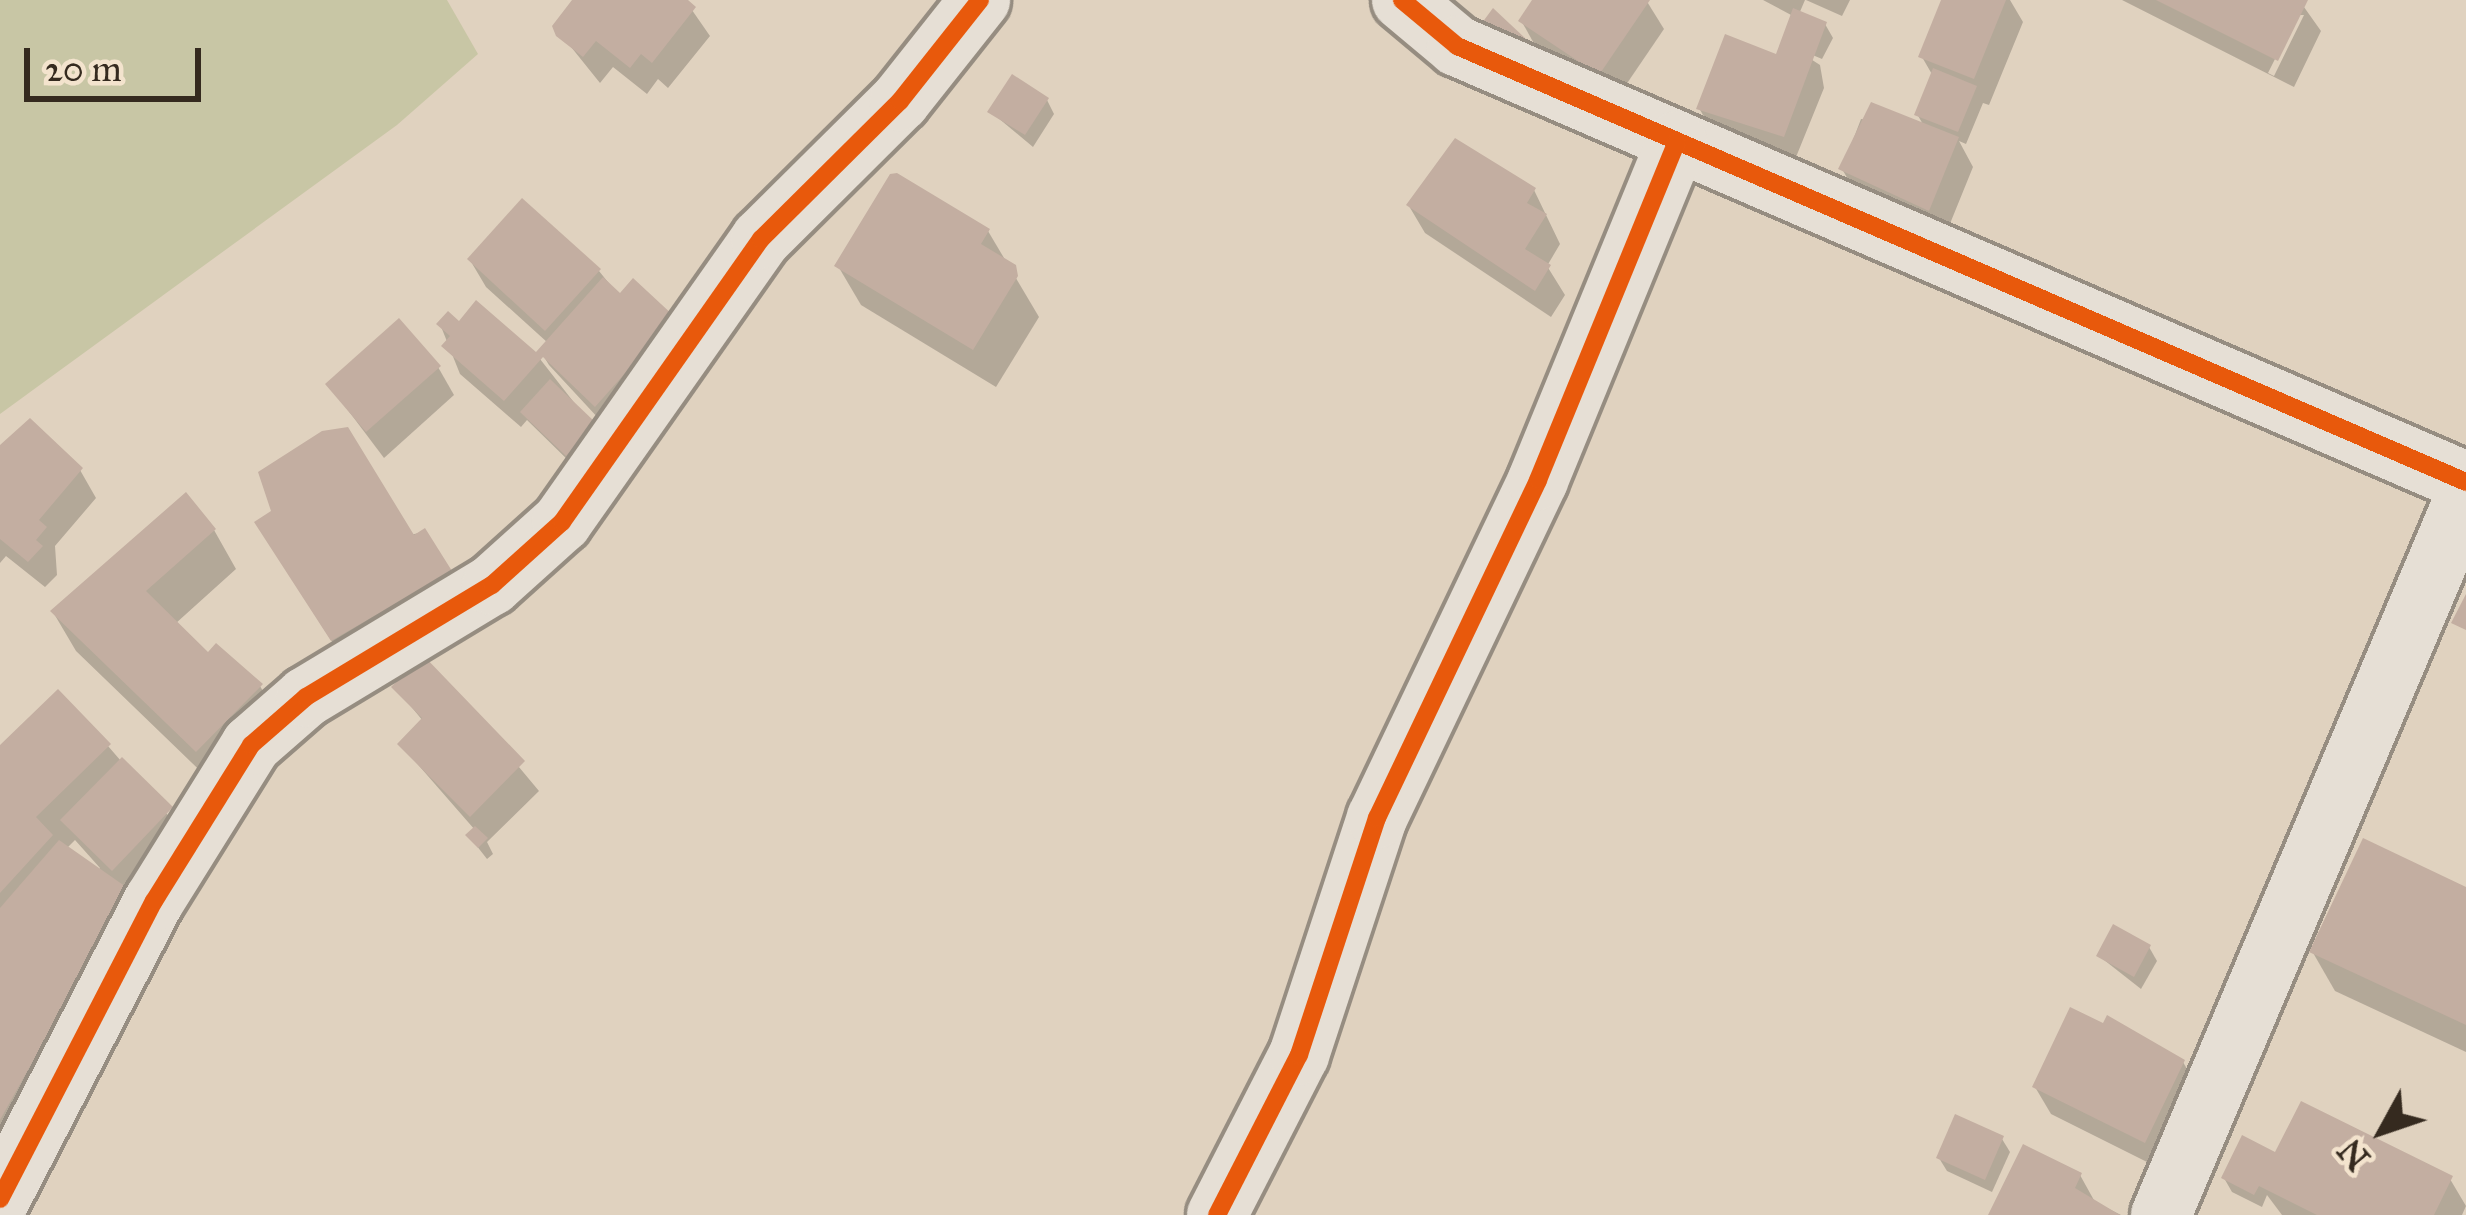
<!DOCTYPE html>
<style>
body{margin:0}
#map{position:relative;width:2466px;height:1215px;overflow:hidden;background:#e0d2bf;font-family:"IM FELL Great Primer",serif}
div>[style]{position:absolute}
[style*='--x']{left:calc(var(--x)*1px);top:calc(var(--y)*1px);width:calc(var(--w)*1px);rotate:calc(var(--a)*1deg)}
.green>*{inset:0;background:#c8c6a5}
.shadow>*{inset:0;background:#0003}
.building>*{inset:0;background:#c3aea1}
.roads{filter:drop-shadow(3px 0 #968d81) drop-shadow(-3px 0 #968d81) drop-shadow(0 3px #968d81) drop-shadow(0 -3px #968d81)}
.minor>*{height:60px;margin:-30px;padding:0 30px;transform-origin:30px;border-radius:30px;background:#e6dfd5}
.cycleway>*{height:18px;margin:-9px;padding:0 9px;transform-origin:9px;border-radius:9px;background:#e8590c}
span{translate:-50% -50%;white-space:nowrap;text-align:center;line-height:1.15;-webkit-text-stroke:9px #f3e3cd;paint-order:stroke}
.north{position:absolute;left:2322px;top:1071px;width:120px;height:120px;-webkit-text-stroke:9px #f3e3cd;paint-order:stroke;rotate:230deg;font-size:33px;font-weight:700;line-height:48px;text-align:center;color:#352a1f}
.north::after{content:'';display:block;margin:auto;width:42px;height:54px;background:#352a1f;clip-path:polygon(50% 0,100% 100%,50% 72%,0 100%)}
.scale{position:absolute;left:24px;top:48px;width:177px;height:54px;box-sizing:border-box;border:6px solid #352a1f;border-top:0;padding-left:15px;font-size:36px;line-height:42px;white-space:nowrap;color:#352a1f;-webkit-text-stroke:9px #f3e3cd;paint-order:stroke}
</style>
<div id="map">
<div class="green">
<div style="clip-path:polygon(0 0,447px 0,478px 54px,397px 125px,0 414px)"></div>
</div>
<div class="shadow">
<div style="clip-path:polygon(576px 0,685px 0,710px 36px,668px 88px,658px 79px,647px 94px,613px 67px,600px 83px,555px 27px)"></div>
<div style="clip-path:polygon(1536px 0,1646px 0,1664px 29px,1615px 101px,1537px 49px,1522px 22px)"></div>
<div style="clip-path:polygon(1763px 0,1805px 0,1799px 14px,1825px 24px,1833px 38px,1822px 59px,1789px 45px,1820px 65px,1824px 88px,1794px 162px,1715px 136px,1699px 108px,1777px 58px,1793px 16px)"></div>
<div style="clip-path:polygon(1806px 0,1850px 0,1842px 16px)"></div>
<div style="clip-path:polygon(1944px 0,2010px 0,2023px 22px,1989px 105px,1983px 103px,1966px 144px,1959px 141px,1973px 167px,1945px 236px,1862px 203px,1842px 169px,1861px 119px,1924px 126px,1917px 114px,1933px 76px,1922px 57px)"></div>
<div style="clip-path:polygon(evenodd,2122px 0,2299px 0,2321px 31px,2294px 87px,2122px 0,2297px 15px,2304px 15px,2274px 76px,2268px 73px,2297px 15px)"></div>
<div style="clip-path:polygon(1047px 100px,1054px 114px,1033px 147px,991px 112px)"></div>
<div style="clip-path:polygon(1534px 190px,1560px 244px,1547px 266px,1565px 295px,1551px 317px,1425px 233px,1409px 206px)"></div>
<div style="clip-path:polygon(988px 231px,1039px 317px,996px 387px,861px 305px,838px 266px)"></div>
<div style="clip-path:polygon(470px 260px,599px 271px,620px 297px,673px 318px,612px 433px,549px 365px,541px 352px,548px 343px,486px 287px)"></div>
<div style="clip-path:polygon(440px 324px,540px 359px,601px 437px,575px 467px,527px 420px,521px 427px,460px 374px)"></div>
<div style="clip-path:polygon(438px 367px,454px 395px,384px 458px,329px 385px)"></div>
<div style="clip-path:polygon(0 448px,80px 470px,96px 498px,55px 546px,57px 575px,45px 587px,6px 556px,0 563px)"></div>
<div style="clip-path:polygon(214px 530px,236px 569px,175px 624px,208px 656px,260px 686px,283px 725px,220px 790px,76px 651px,53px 612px)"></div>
<div style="clip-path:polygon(424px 532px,472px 612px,356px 679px,281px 562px)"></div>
<div style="clip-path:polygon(395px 687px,453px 688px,539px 791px,487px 842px,493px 854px,487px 859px,469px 836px,475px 830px,400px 744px,423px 721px)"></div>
<div style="clip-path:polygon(evenodd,108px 746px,186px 836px,0 1210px,0 749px,108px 746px,75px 840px,100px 868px,98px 871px,66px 849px,75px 840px)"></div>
<div style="clip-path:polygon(2466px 890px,2466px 1052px,2335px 991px,2312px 951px)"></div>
<div style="clip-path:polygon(2149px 947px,2157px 961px,2141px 989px,2099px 956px)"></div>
<div style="clip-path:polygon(2183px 1062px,2199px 1090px,2161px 1169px,2051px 1114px,2035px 1087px)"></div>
<div style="clip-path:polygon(2002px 1139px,2010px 1152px,1992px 1192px,1947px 1171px,1939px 1158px)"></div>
<div style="clip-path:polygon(2273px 1154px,2450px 1179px,2466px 1206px,2462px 1215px,2282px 1215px,2267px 1195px,2262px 1207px,2232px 1192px,2224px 1178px)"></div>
<div style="clip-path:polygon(2080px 1175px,2095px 1202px,2121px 1215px,1991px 1215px)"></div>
</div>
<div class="building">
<div style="clip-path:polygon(572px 0,688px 0,696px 7px,652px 63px,641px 54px,630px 68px,596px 41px,583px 57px,556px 36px,552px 26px)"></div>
<div style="clip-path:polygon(1532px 0,1650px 0,1599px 75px,1518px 21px)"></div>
<div style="clip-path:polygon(1941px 0,2006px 0,1974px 79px,1918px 57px)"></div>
<div style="clip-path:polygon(2156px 0,2308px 0,2278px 61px)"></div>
<div style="clip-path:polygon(1493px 8px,1528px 41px,1521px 52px,1479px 27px)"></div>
<div style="clip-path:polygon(1793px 8px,1827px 22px,1784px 137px,1696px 109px,1725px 34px,1776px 54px)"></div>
<div style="clip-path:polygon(1933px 68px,1977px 86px,1958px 132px,1914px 115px)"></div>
<div style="clip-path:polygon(1012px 74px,1049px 98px,1025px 135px,987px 112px)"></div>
<div style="clip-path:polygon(1871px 102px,1959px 137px,1929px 211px,1838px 169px)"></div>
<div style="clip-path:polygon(1455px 138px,1536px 188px,1527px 203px,1547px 214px,1525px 249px,1551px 265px,1535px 291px,1406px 205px)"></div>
<div style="clip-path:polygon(897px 173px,990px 229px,981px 244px,1016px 265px,1018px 276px,973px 350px,834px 266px,890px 174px)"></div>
<div style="clip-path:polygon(522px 198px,601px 269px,545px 331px,467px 259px)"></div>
<div style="clip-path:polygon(603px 277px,620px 293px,633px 278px,675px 317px,595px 407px,543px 357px,504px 401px,441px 346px,450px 336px,436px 324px,448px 311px,459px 321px,476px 300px,536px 352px)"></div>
<div style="clip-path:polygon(399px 318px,441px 366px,366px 432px,325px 384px)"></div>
<div style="clip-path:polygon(550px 379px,595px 422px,566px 456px,520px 412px)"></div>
<div style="clip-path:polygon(30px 418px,83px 468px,39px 520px,47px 527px,36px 540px,43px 546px,28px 562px,0 539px,0 445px)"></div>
<div style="clip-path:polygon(348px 427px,414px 535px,425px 528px,452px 571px,331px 641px,254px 522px,271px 511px,258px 472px,322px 431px)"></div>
<div style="clip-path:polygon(186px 492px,216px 529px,146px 591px,208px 652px,216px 643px,263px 684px,196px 752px,50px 611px)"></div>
<div style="clip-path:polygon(2466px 594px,2466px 630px,2451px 623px)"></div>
<div style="clip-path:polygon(423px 655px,525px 761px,470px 817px,397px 744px,422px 718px,391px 687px)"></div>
<div style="clip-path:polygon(58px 689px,111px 744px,36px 817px,53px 835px,0 893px,0 745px)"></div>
<div style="clip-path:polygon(122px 757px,173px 807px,112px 871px,60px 820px)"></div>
<div style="clip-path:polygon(475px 826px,488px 838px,478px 848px,465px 835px)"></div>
<div style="clip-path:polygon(2363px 838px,2466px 887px,2466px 1025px,2309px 952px)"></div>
<div style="clip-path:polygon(59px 840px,129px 889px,0 1120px,0 908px)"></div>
<div style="clip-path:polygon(2113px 924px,2151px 945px,2134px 977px,2096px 956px)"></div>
<div style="clip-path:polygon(2070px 1007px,2103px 1023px,2107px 1015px,2185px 1060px,2145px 1143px,2032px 1087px)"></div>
<div style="clip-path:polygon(2301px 1101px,2453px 1176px,2434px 1215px,2317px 1215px,2259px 1186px,2254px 1195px,2221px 1178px,2242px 1135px,2275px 1152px)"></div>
<div style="clip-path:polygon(1955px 1114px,2004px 1136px,1985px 1180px,1936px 1158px)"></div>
<div style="clip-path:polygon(2023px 1144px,2082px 1173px,2075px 1188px,2120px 1215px,1988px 1215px)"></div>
</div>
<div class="roads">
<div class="minor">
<div style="--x:1402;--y:0;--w:72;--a:39.9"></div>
<div style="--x:1457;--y:46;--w:1099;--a:23.37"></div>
<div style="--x:0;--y:1199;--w:335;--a:-62.7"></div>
<div style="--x:154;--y:901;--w:184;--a:-58.1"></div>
<div style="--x:251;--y:745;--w:73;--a:-41.1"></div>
<div style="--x:306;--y:697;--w:217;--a:-31.1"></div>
<div style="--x:492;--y:585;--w:94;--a:-42"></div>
<div style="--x:562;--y:522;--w:346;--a:-54.9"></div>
<div style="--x:761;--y:239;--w:196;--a:-44.8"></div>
<div style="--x:900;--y:101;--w:129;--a:-51.6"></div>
<div style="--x:1217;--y:1215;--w:180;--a:-62.9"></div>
<div style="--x:1299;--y:1055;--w:250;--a:-71.8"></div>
<div style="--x:1377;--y:818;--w:374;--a:-64.5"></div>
<div style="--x:1538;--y:480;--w:366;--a:-67.7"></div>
<div style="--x:2161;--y:1215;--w:782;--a:-67.04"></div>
</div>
</div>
<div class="cycleway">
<div style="--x:1402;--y:0;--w:72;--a:39.9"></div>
<div style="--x:1457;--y:46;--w:1099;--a:23.37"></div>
<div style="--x:0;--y:1199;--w:335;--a:-62.7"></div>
<div style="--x:154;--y:901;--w:184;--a:-58.1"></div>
<div style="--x:251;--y:745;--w:73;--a:-41.1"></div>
<div style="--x:306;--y:697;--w:217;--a:-31.1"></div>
<div style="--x:492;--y:585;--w:94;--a:-42"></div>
<div style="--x:562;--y:522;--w:346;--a:-54.9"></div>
<div style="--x:761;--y:239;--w:196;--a:-44.8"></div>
<div style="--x:900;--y:101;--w:129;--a:-51.6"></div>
<div style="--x:1217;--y:1215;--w:180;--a:-62.9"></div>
<div style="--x:1299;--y:1055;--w:250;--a:-71.8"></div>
<div style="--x:1377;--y:818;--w:374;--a:-64.5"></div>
<div style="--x:1538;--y:480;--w:366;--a:-67.7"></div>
</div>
<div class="north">N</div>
<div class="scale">20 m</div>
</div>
